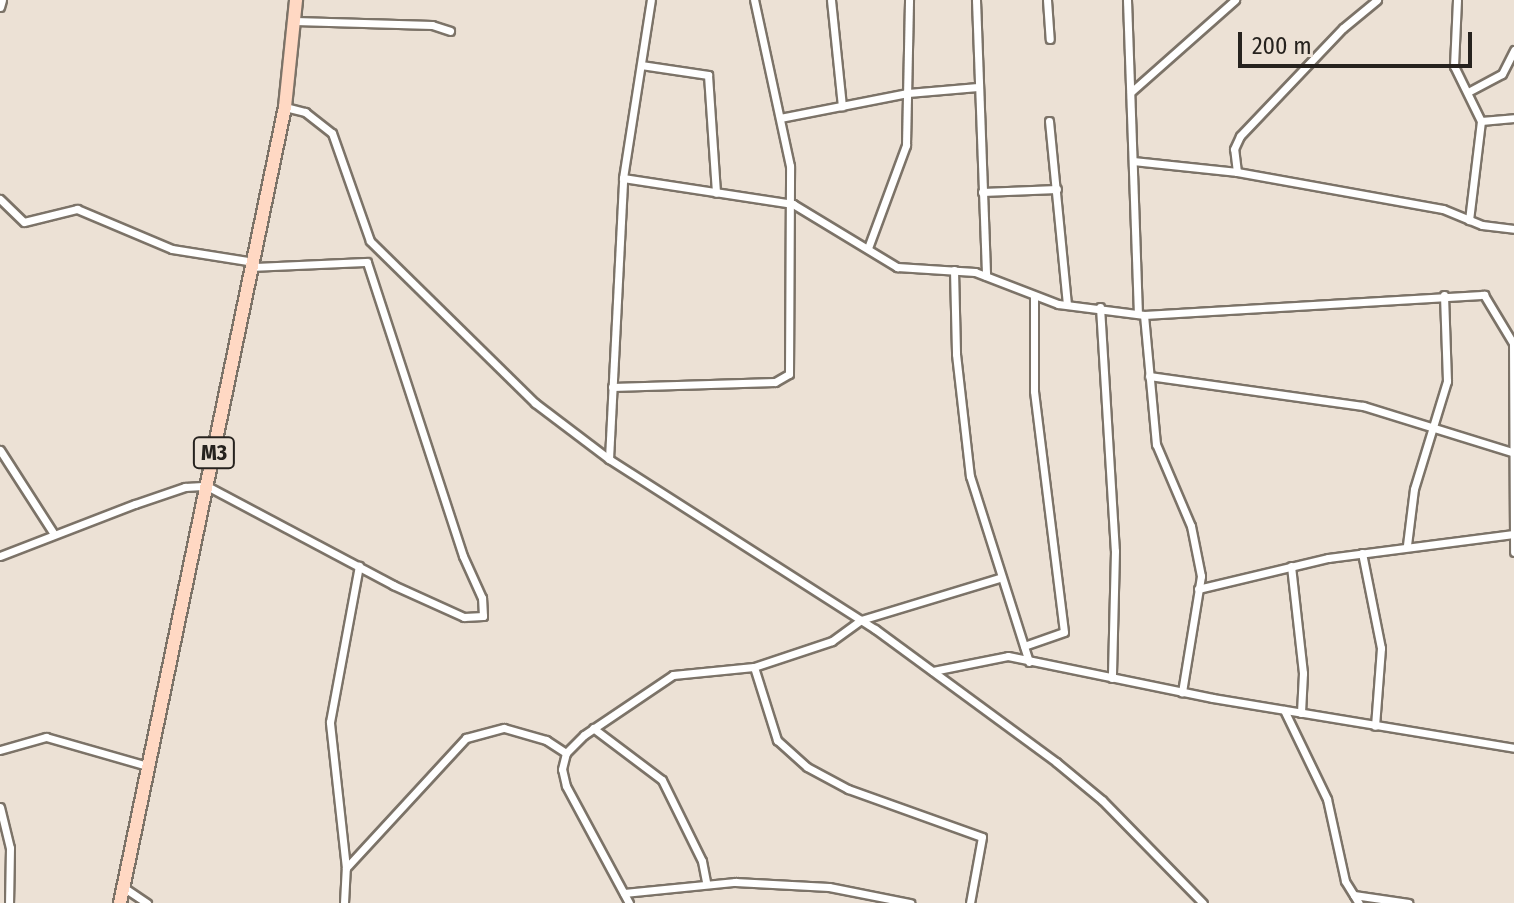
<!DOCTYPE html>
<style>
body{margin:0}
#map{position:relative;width:1514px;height:903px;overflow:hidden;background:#ece1d5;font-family:"Fira Sans Condensed",sans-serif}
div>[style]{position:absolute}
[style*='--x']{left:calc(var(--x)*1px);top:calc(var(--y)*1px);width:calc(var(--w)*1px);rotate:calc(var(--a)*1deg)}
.roads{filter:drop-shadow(2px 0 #7c7368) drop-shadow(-2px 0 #7c7368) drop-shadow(0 2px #7c7368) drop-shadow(0 -2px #7c7368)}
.minor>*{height:7px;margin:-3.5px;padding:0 3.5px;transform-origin:3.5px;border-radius:3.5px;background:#fff}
.primary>*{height:12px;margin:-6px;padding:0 6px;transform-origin:6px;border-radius:6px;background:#ffd8c3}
span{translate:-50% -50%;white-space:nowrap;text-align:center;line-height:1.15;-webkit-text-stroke:6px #ece1d5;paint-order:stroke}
.shield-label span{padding:2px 6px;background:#ece1d5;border:2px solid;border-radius:6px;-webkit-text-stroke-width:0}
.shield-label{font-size:22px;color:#26221e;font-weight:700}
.scale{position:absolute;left:1238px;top:32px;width:234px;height:36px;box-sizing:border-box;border:4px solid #26221e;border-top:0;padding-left:10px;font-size:24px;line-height:28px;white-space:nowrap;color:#26221e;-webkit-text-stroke:6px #ece1d5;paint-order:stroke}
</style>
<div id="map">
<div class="roads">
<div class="minor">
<div style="--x:831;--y:0;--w:107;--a:84.1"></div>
<div style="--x:976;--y:0;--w:276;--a:87.9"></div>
<div style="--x:1047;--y:0;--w:39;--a:86"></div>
<div style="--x:1127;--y:0;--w:314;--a:88"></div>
<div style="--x:1457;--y:0;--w:66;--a:92.6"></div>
<div style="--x:1454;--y:66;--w:61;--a:63.9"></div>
<div style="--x:1481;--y:121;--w:100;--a:96.9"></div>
<div style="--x:0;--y:7;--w:7;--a:-74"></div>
<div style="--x:295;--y:21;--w:137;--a:1.7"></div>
<div style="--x:432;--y:25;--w:19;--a:18"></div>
<div style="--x:641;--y:65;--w:68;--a:8.5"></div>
<div style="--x:708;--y:75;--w:118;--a:86.1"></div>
<div style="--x:1131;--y:92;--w:139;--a:-41.5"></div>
<div style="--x:1468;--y:92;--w:38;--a:-28"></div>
<div style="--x:1502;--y:74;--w:27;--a:-63"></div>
<div style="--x:285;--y:107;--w:21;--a:14"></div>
<div style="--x:305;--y:112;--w:34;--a:38"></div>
<div style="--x:332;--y:133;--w:114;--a:70.6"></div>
<div style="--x:370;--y:241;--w:231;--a:44.5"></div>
<div style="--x:535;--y:403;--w:93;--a:37.1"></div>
<div style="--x:609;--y:459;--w:316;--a:32.6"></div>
<div style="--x:875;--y:629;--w:225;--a:36.3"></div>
<div style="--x:1056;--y:762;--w:60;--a:39.6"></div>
<div style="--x:1102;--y:800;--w:144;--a:45.6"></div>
<div style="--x:780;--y:118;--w:130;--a:-11.1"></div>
<div style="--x:908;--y:93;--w:70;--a:-4.9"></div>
<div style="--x:1049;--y:121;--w:184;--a:84.4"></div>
<div style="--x:1481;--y:121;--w:33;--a:-5"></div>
<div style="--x:1133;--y:161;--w:105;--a:6"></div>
<div style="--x:1237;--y:172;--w:209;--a:10.2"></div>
<div style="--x:1443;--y:209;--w:42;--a:22.3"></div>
<div style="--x:1482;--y:225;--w:32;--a:7"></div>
<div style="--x:1237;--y:172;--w:23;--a:-97"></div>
<div style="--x:1234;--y:149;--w:14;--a:-65"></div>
<div style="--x:1240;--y:136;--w:149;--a:-46.4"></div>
<div style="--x:1343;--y:28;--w:44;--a:-39.5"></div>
<div style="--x:623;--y:178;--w:172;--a:8.7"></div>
<div style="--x:793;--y:204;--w:122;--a:31.2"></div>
<div style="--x:897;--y:267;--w:78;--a:3.7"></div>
<div style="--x:975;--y:272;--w:89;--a:21.1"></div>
<div style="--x:1058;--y:304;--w:87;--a:7.3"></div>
<div style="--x:1144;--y:315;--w:341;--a:-3.4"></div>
<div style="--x:1484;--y:295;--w:56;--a:58.9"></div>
<div style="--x:1513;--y:343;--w:209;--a:89.7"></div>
<div style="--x:982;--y:192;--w:75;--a:-2.3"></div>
<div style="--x:0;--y:199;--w:33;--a:44"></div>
<div style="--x:24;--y:222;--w:55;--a:-13.8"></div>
<div style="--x:77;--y:209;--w:103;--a:22.8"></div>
<div style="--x:172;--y:249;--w:83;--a:9"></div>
<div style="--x:868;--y:248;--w:110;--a:-69.7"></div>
<div style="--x:906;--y:145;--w:145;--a:-88.8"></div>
<div style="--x:954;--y:270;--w:84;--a:88.6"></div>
<div style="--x:956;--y:354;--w:123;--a:83.5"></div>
<div style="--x:970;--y:476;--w:195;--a:72.4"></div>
<div style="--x:1100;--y:307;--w:244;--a:86.5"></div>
<div style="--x:1115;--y:551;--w:127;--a:91.4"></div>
<div style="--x:1144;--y:315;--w:130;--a:84.7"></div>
<div style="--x:1156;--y:444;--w:89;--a:66.9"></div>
<div style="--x:1191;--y:526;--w:51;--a:78.7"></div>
<div style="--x:1201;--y:576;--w:118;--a:99.3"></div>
<div style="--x:1149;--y:376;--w:216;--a:8"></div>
<div style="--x:1363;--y:406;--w:156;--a:17.2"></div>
<div style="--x:612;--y:387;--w:163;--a:-1.8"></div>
<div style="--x:775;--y:382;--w:16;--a:-30"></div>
<div style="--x:789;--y:374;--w:208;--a:-89.7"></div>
<div style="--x:790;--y:166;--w:170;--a:-102.2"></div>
<div style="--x:0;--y:450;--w:100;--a:57.3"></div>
<div style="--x:609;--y:459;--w:281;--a:-87.1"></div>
<div style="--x:623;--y:178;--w:180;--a:-81.1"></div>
<div style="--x:1407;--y:545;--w:56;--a:-82.9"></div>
<div style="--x:1414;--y:489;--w:113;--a:-73"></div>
<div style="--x:1447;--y:381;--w:86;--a:-92"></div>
<div style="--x:1362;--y:553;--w:97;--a:78.7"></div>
<div style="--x:1381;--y:648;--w:78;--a:94.4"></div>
<div style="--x:0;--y:556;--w:145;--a:-21.1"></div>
<div style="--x:135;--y:504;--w:53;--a:-18.8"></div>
<div style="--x:185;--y:487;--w:22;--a:-3"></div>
<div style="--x:207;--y:486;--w:211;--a:28"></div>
<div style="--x:393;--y:585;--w:78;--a:24.3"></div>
<div style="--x:464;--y:617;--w:19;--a:-3"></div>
<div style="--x:483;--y:616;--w:18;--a:-93"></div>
<div style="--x:482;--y:598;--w:46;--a:-114.3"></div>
<div style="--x:463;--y:556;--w:309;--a:-108.1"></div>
<div style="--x:367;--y:262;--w:114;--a:177.5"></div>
<div style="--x:1291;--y:566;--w:108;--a:83.6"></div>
<div style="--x:1303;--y:673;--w:40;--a:92.9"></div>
<div style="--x:1198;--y:589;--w:134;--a:-13.4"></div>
<div style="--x:1328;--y:558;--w:187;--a:-7.4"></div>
<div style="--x:1024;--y:646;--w:42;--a:-19.3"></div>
<div style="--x:1064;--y:632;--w:243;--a:-97.1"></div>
<div style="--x:1034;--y:391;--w:95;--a:-90"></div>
<div style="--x:754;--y:667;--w:77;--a:72.5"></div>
<div style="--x:777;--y:740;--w:40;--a:42"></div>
<div style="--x:807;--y:767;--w:47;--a:28.2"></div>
<div style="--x:848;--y:789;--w:142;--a:19.7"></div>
<div style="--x:982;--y:837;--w:67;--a:100.3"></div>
<div style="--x:933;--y:671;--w:76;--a:-11.3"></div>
<div style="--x:1008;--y:656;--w:209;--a:11.6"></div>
<div style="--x:1213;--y:698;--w:305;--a:9.4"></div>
<div style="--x:1284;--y:710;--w:99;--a:64.2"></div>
<div style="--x:1327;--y:799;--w:84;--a:77.6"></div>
<div style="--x:1345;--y:881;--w:26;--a:58"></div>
<div style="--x:593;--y:728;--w:86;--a:37"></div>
<div style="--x:662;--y:780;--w:90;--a:63.7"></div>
<div style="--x:702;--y:861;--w:21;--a:79"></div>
<div style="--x:0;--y:750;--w:48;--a:-15.8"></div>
<div style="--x:46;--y:737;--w:105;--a:16"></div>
<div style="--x:0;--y:807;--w:42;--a:76.3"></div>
<div style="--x:10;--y:848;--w:55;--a:91"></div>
<div style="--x:346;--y:868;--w:147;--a:-96.3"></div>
<div style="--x:330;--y:722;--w:159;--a:-79.5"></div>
<div style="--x:123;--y:887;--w:29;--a:34"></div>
<div style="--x:624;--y:893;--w:112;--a:-5.7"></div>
<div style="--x:735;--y:882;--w:94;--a:3"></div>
<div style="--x:829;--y:887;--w:83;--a:11.2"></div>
<div style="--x:1354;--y:895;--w:55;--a:8.4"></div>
<div style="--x:344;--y:903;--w:35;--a:-87"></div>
<div style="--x:346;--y:868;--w:177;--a:-47.3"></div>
<div style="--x:466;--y:738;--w:39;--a:-15"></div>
<div style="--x:504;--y:728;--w:44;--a:15.9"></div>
<div style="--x:546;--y:740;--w:24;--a:33"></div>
<div style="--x:629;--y:903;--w:133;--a:-118.3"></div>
<div style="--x:566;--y:786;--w:17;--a:-103"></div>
<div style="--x:562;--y:769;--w:16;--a:-76"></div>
<div style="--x:566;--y:753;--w:25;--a:-45"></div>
<div style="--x:584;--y:735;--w:107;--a:-34"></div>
<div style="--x:673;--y:675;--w:81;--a:-5.6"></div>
<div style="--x:754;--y:667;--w:82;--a:-18.4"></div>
<div style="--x:832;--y:641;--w:36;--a:-36"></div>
<div style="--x:861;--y:620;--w:144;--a:-16.9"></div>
</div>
<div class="primary">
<div style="--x:120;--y:903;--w:813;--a:-78.29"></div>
<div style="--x:285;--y:107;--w:108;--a:-84.1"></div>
</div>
</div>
<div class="shield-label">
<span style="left:214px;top:453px">M3</span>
</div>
<div class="scale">200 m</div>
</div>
